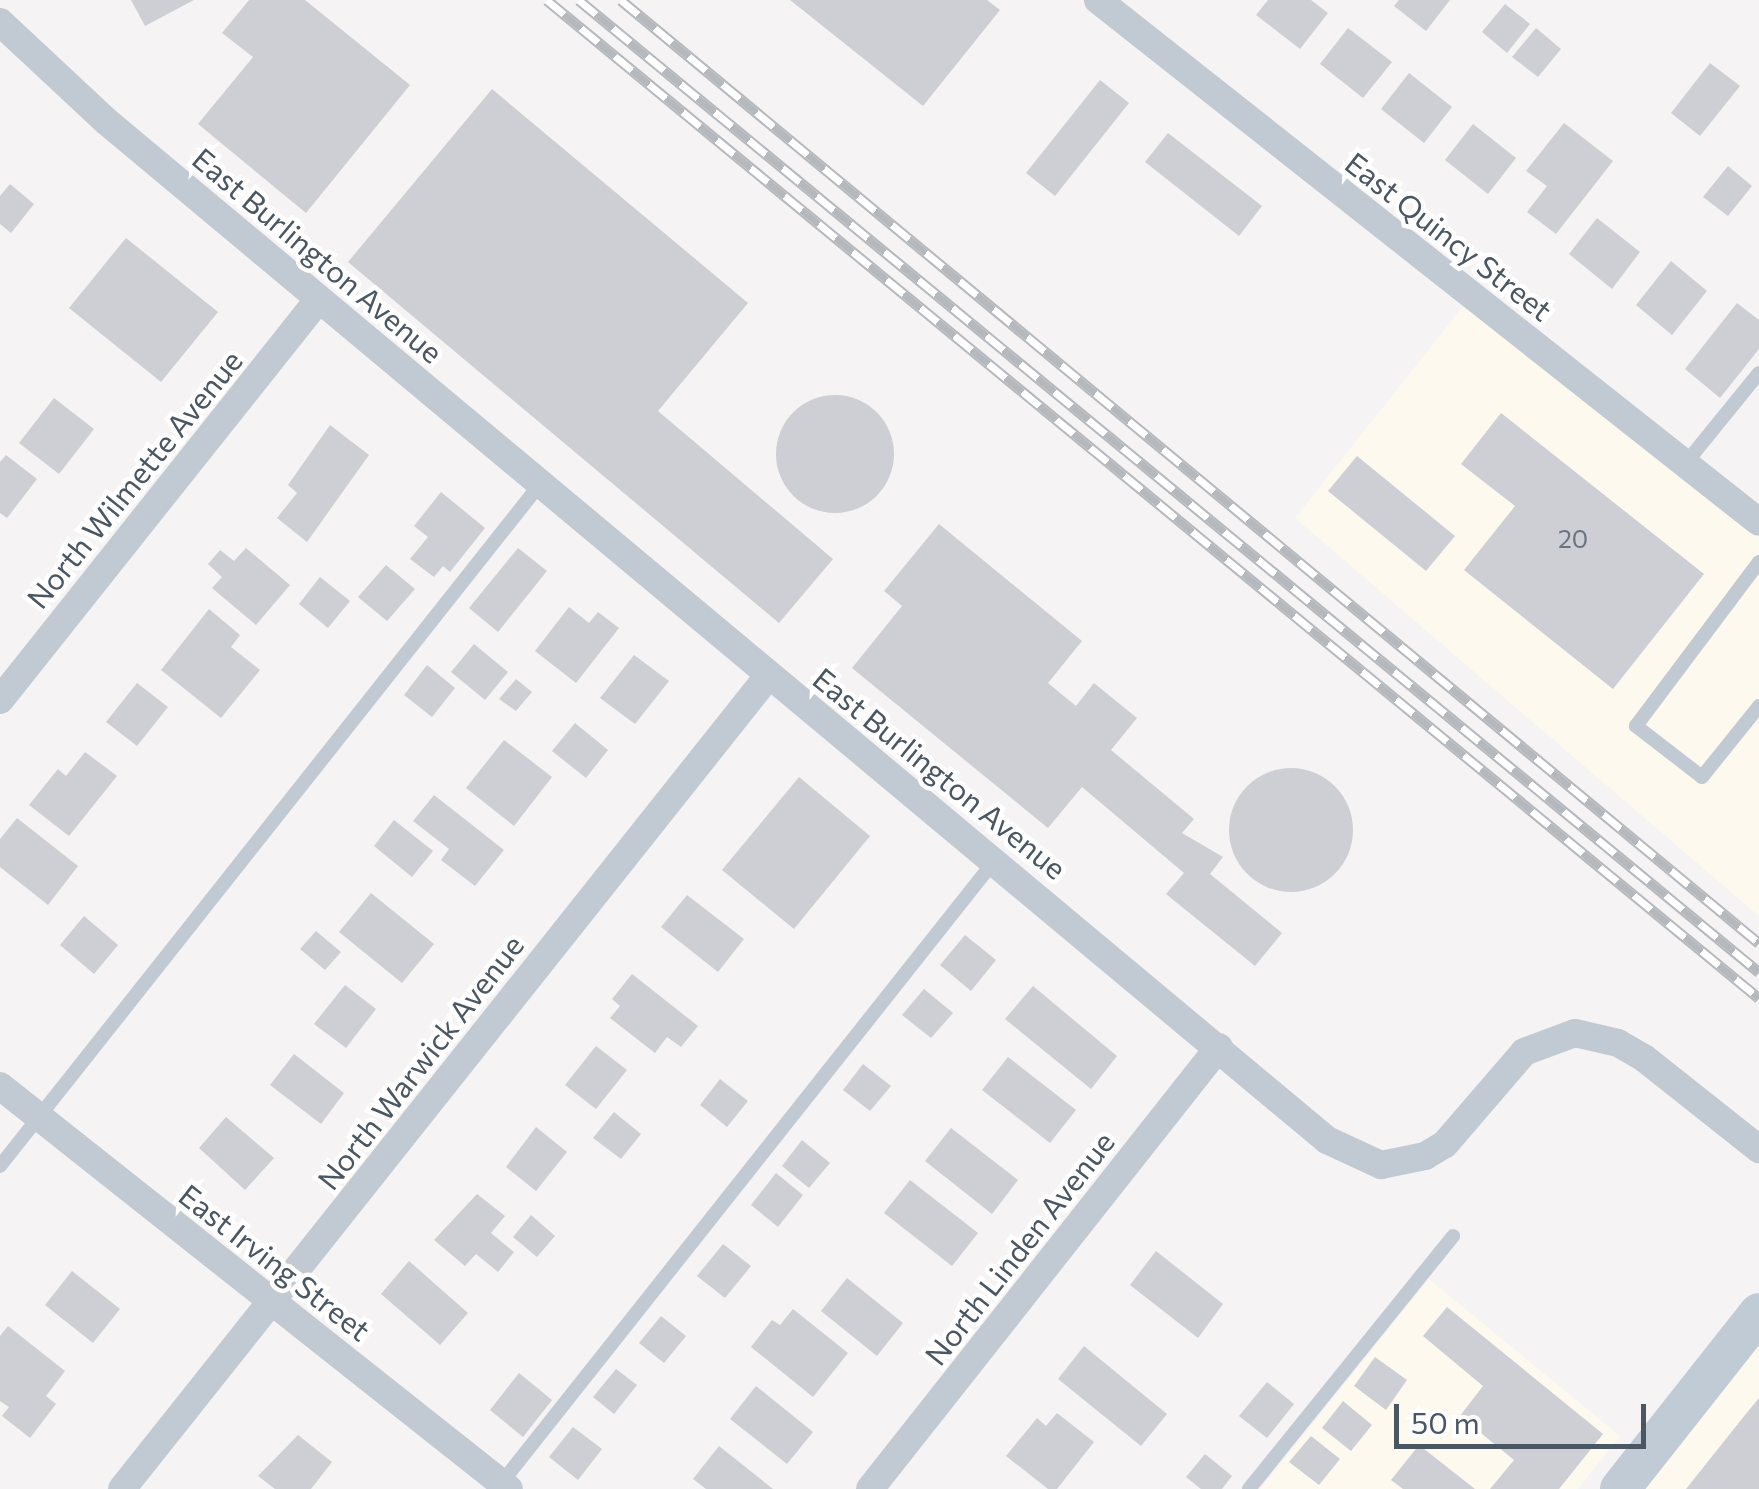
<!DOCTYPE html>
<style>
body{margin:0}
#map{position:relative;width:1759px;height:1489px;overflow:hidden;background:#f5f3f3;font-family:Commissioner,sans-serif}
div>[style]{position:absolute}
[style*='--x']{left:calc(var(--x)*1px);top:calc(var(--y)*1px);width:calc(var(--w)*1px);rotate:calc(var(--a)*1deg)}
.commercial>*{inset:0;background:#fdf9ef}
.building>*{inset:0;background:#cdcfd5}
.round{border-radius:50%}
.lane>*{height:14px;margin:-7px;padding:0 7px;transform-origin:7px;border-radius:7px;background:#c1cad2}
.street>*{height:28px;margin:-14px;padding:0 14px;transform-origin:14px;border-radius:14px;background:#c1cad2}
.secondary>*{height:40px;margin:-20px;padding:0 20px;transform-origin:20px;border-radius:20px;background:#c1cbd6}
.rail>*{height:11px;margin-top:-5.5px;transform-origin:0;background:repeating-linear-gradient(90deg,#fff 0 22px,#b5b8bd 0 44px);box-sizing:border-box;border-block:2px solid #b5b8bd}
span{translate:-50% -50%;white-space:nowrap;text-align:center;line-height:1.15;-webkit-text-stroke:9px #fff;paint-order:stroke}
.number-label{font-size:25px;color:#6b747e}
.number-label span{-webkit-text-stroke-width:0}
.street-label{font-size:30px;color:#4a5661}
.scale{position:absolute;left:1394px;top:1404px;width:252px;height:45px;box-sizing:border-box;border:5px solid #4a5661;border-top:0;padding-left:12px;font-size:30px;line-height:35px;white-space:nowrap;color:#4a5661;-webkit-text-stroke:8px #fff;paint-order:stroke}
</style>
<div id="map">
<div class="commercial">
<div style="clip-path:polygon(1464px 305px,1759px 531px,1759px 916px,1295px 518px)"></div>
<div style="clip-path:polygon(1429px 1279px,1620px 1436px,1578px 1489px,1260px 1489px)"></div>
<div style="clip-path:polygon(1759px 1330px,1759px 1489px,1633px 1489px)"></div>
</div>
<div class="building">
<div style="clip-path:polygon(131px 0,194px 0,145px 26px)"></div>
<div style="clip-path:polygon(249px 0,305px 0,410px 85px,306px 213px,198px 124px,253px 57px,222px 33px)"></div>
<div style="clip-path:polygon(790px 0,987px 0,1000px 10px,923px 106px)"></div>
<div style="clip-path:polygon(1268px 0,1311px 0,1328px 13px,1300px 49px,1256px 15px)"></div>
<div style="clip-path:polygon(1399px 0,1450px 0,1426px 31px,1394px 6px)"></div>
<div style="clip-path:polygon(1505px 4px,1530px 24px,1507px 53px,1482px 32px)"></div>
<div style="clip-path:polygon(1348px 28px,1392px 62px,1363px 98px,1320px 64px)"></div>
<div style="clip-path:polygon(1536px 28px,1561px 49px,1538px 77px,1512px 57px)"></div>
<div style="clip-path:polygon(1710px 63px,1740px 86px,1700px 136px,1671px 113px)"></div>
<div style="clip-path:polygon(1409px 73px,1452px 107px,1424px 143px,1381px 109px)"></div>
<div style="clip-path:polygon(1100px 80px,1129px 103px,1055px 196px,1026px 173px)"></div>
<div style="clip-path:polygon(492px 89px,748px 303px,658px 411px,833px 559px,779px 623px,348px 262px)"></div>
<div style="clip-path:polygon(1564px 123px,1613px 161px,1556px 234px,1527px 212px,1547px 186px,1526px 171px)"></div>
<div style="clip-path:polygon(1473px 124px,1516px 158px,1488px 194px,1445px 160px)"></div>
<div style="clip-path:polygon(1168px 133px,1262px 206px,1239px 236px,1145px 162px)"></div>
<div style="clip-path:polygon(1728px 166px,1752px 186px,1728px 216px,1703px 197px)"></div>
<div style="clip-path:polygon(10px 184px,34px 204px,11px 233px,0 224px,0 196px)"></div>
<div style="clip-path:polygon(1597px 218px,1640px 252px,1612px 289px,1569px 254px)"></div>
<div style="clip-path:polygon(126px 238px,218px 312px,161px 382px,69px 308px)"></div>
<div style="clip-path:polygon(1671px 261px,1707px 291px,1672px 335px,1636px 305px)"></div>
<div style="clip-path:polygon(1737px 303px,1759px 320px,1759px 349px,1720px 398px,1685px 369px)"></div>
<div class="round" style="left:776px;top:395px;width:118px;height:118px"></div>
<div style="clip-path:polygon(54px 398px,94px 429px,59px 474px,19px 443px)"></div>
<div style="clip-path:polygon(1501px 413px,1704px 574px,1613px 689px,1464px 570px,1515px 506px,1461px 464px)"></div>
<div style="clip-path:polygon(330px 425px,369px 455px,307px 542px,277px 518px,297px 493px,288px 485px)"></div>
<div style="clip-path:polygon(6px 455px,37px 479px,7px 518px,0 513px,0 462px)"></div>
<div style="clip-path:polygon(1357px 456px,1455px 536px,1426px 571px,1328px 491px)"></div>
<div style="clip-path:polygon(441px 492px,485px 528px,450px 572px,443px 566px,434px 577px,410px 559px,428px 537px,414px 526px)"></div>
<div style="clip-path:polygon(939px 524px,1082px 641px,1048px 683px,1076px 706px,1094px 683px,1137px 718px,1111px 750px,1194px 819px,1182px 833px,1223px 857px,1210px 874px,1282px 933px,1255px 966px,1166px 894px,1184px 873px,1082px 787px,1048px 828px,852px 668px,902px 606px,884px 591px)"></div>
<div style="clip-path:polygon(246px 548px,290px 585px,256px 625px,212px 588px,222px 577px,208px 564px,220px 550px,234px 561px)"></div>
<div style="clip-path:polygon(518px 548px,547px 571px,498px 632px,469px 608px)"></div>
<div style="clip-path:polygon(386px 565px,415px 589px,387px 621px,358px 597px)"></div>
<div style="clip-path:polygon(320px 577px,350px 601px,328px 628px,299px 604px)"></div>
<div style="clip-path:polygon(569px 607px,589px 623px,598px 612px,619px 628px,576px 683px,535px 651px)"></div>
<div style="clip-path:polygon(209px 609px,240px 635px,231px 647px,260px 670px,221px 718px,161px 670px)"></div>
<div style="clip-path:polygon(474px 644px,508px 672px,485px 700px,451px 672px)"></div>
<div style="clip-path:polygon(634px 655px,669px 681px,635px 724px,600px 698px)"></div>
<div style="clip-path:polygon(427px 665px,455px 688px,432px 717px,404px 695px)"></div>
<div style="clip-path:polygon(516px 679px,532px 692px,516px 711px,499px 699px)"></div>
<div style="clip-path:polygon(137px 683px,168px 707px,137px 746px,106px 722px)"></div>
<div style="clip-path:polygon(575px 723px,608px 750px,586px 778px,552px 751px)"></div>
<div style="clip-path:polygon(504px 740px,552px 777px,514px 826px,466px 788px)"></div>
<div style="clip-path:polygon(85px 752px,117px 776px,69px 836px,29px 805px,58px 769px,66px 776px)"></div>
<div class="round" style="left:1229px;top:768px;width:124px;height:124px"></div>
<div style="clip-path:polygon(799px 777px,870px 836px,794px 929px,722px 870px)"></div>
<div style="clip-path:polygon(434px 795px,504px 850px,475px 886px,441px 860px,449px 849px,413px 821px)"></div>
<div style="clip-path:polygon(17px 818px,78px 866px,48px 905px,0 867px,0 839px)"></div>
<div style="clip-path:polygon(394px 820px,433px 851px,412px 877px,374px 846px)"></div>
<div style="clip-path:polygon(371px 893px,434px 944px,402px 983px,339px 932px)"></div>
<div style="clip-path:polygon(687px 895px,744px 939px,718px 972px,661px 927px)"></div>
<div style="clip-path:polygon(84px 916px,118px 945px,94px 974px,60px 945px)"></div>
<div style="clip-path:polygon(316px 931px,341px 952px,325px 970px,300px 949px)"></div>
<div style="clip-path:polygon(965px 935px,996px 960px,971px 991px,940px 965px)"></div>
<div style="clip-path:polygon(632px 974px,698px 1026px,681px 1047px,667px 1037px,655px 1053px,610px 1018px,620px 1006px,612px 999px)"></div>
<div style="clip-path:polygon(345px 985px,376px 1009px,346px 1048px,314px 1024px)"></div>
<div style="clip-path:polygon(1033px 986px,1117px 1056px,1091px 1089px,1005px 1019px)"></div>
<div style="clip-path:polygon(924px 989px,953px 1013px,931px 1038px,902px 1015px)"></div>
<div style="clip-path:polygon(596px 1046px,627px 1070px,596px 1109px,565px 1085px)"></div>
<div style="clip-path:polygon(294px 1054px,344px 1093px,321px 1124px,270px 1085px)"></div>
<div style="clip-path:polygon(1008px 1057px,1076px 1110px,1050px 1143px,982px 1090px)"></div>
<div style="clip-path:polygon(863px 1064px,891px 1086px,870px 1111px,843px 1090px)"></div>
<div style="clip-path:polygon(720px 1079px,748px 1101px,727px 1127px,700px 1105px)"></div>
<div style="clip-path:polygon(614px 1112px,641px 1134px,621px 1159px,593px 1138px)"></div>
<div style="clip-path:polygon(226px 1117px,274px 1158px,245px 1190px,199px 1148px)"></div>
<div style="clip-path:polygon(536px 1127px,567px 1152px,536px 1191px,506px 1167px)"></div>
<div style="clip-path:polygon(951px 1128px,1018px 1180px,992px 1214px,925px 1161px)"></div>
<div style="clip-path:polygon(802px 1140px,830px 1163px,809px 1188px,782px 1166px)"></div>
<div style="clip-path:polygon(776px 1173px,803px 1195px,778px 1227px,751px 1205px)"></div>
<div style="clip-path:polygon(910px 1180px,978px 1233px,952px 1266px,884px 1213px)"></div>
<div style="clip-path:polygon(477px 1194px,505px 1216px,491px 1233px,514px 1252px,498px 1272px,476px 1254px,465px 1266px,434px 1240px)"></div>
<div style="clip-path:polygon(531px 1215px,555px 1236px,537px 1257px,513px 1237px)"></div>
<div style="clip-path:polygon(723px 1244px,751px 1266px,725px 1298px,697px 1276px)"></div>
<div style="clip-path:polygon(1156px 1251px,1223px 1304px,1198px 1338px,1130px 1285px)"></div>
<div style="clip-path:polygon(409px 1261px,468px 1313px,440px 1345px,381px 1294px)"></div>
<div style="clip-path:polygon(72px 1271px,120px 1309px,93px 1343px,45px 1305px)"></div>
<div style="clip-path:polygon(847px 1278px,903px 1323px,877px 1356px,821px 1311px)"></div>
<div style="clip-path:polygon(1447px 1307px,1603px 1434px,1559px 1489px,1490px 1489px,1514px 1460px,1460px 1416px,1483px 1386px,1423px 1336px)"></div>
<div style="clip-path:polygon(793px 1309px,848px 1353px,813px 1397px,751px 1347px,772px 1320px,780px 1325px)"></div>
<div style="clip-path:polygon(661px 1316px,686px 1336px,664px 1363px,639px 1343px)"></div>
<div style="clip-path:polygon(8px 1326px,65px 1371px,46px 1396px,56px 1404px,30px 1438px,2px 1416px,9px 1407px,0 1401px,0 1336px)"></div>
<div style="clip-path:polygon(1084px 1346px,1167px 1414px,1141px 1446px,1058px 1379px)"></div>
<div style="clip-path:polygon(1375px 1357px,1407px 1380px,1386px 1410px,1354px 1386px)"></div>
<div style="clip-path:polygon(616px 1369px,637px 1385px,614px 1414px,593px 1397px)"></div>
<div style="clip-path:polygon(519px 1373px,552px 1400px,523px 1437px,490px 1410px)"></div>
<div style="clip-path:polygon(1267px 1382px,1294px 1404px,1267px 1438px,1239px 1416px)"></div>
<div style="clip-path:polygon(756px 1386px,813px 1432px,787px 1464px,730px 1419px)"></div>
<div style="clip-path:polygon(1759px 1398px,1759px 1489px,1686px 1489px,1745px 1415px)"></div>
<div style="clip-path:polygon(1343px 1401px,1372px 1425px,1351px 1451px,1322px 1428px)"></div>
<div style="clip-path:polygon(1057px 1413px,1094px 1442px,1057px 1489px,1048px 1489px,1006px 1456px,1037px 1418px,1046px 1426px)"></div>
<div style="clip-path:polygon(573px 1427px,602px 1449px,578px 1480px,549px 1457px)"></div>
<div style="clip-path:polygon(298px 1435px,332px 1462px,311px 1489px,275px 1489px,258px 1476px)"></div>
<div style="clip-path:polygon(1311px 1436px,1340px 1459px,1319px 1485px,1289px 1462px)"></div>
<div style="clip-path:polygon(1419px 1445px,1475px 1489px,1403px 1489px,1391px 1480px)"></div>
<div style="clip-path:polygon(719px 1446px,773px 1489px,706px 1489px,693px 1479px)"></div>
<div style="clip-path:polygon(1205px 1454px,1232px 1476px,1222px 1489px,1201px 1489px,1186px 1477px)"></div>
</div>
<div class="lane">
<div style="--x:1685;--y:464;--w:117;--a:-50.9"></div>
<div style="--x:1759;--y:562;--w:205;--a:126.9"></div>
<div style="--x:1636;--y:726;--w:83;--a:37.7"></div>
<div style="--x:1702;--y:777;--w:91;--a:-51.2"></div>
<div style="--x:0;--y:1166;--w:871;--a:-51.62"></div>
<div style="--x:499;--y:1486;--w:799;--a:-51.61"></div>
<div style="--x:1249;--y:1489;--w:325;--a:-51.1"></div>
</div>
<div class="street">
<div style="--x:1098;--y:0;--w:842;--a:38.3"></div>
<div style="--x:0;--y:22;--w:145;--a:43"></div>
<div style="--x:106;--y:121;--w:1590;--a:39.85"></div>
<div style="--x:1327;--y:1140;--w:60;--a:24.8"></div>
<div style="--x:1381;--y:1165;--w:45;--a:-11.6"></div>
<div style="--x:1425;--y:1156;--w:23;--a:-31"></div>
<div style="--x:1445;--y:1144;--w:121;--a:-49.3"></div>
<div style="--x:1524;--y:1052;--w:54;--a:-20.4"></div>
<div style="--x:1575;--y:1033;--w:44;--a:13.1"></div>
<div style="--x:1618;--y:1043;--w:30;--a:30"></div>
<div style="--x:1644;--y:1058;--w:147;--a:38.4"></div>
<div style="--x:0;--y:700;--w:512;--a:-51.5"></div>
<div style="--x:0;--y:1086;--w:649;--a:38.37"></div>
<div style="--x:122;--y:1489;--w:1040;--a:-51.52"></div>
<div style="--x:870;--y:1489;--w:563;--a:-51.71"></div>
</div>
<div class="secondary">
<div style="--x:1620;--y:1489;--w:224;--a:-51.7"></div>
</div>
<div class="rail">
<div style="--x:547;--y:0;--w:1570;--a:39.47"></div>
<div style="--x:579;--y:0;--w:1529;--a:39.48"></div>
<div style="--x:621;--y:0;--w:1478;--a:39.65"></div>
</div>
<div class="number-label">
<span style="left:1573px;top:538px">20</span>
</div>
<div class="street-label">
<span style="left:1449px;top:236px;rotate:38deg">East Quincy Street</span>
<span style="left:318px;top:255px;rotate:40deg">East Burlington Avenue</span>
<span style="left:134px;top:479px;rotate:-51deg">North Wilmette Avenue</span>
<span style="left:940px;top:773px;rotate:39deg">East Burlington Avenue</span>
<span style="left:420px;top:1062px;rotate:-52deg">North Warwick Avenue</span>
<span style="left:1019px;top:1248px;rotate:-52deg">North Linden Avenue</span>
<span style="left:275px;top:1262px;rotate:38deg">East Irving Street</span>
</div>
<div class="scale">50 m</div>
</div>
